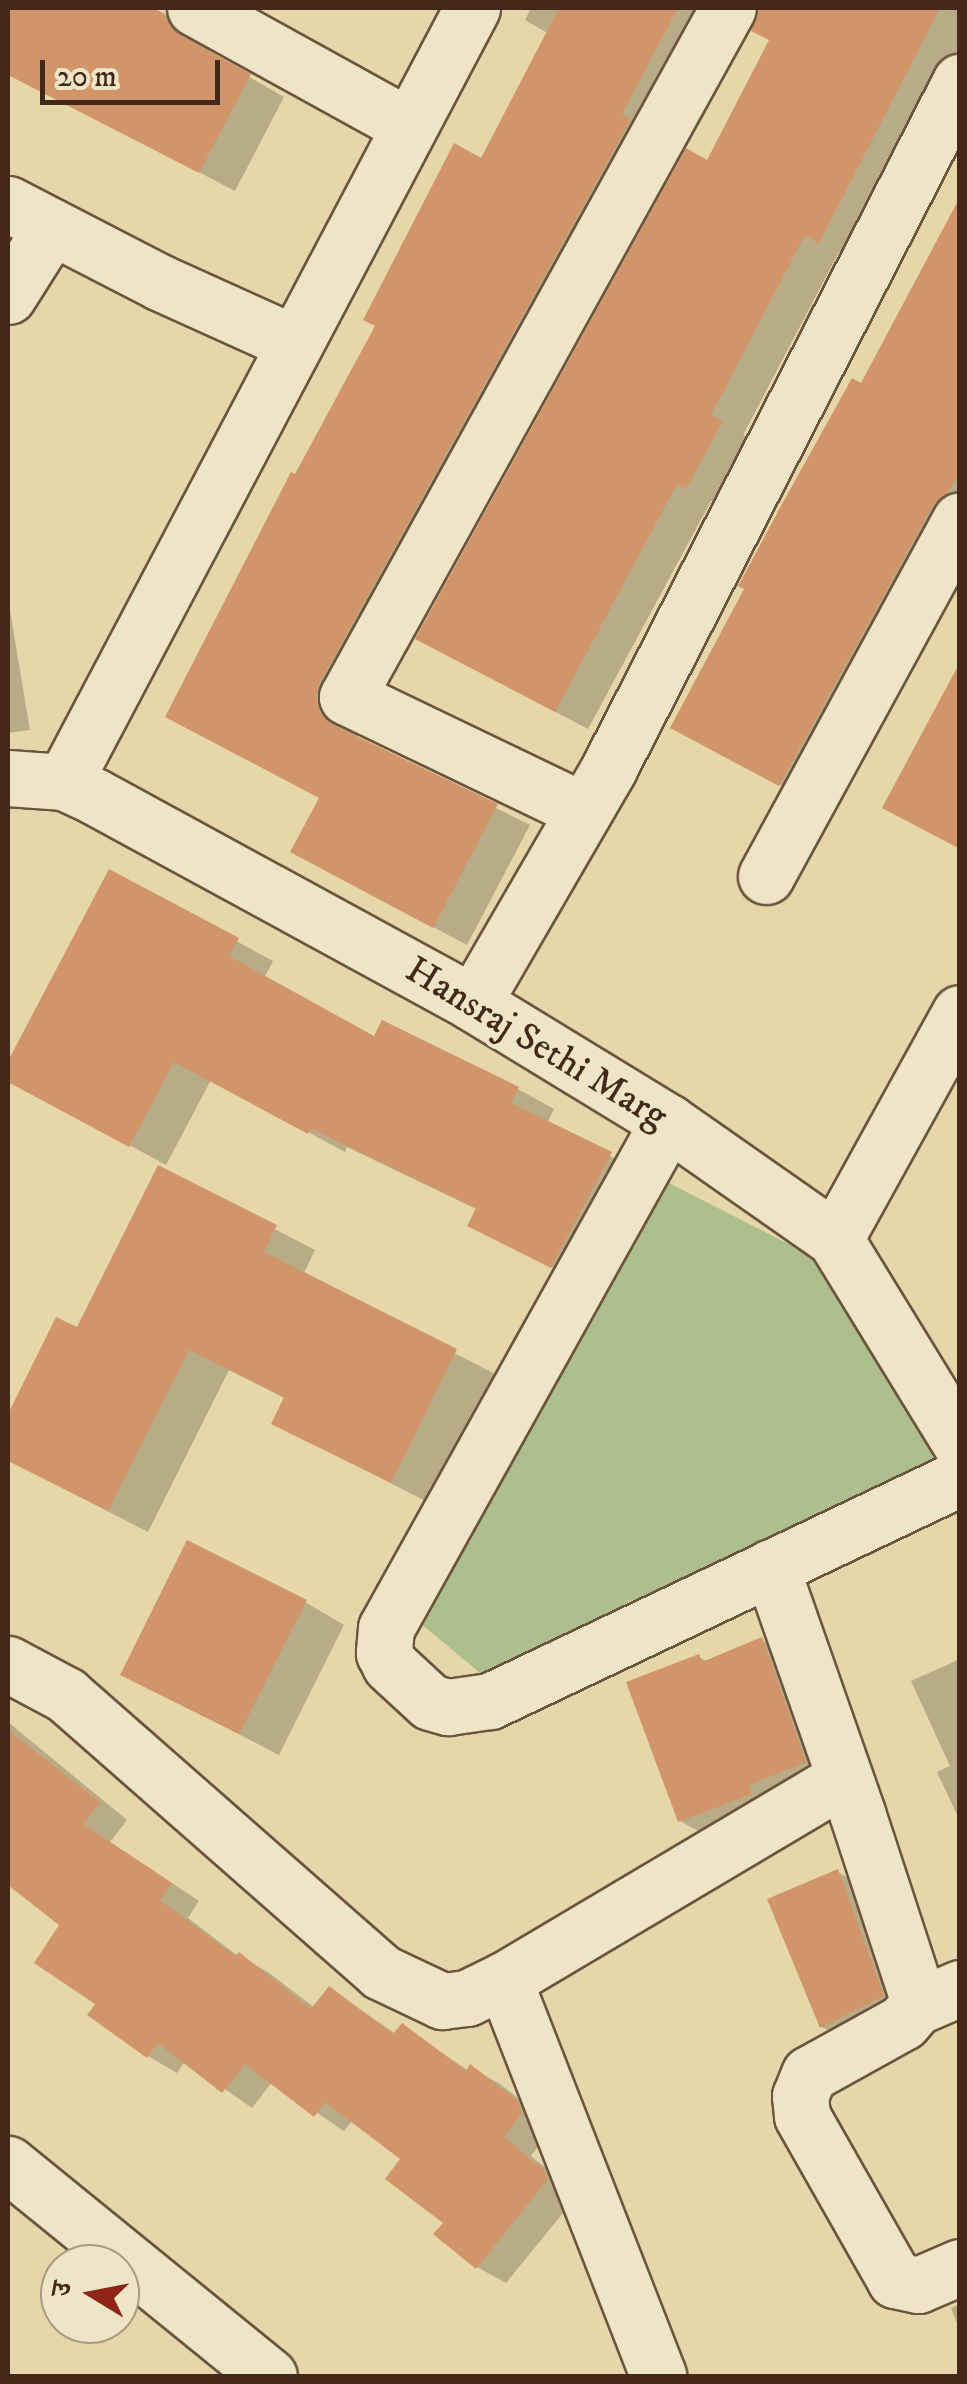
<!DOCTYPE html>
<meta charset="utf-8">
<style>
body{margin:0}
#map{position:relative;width:967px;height:2384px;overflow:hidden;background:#e5d7a9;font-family:"IM FELL DW Pica","Noto Serif Devanagari",serif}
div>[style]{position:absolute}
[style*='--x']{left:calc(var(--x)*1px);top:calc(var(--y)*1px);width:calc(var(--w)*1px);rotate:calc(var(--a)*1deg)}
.green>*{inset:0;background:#aebf8d}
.shadow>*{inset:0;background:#0003}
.building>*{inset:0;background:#d2956a}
.roads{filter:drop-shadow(2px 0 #6c543e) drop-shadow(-2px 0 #6c543e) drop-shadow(0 2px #6c543e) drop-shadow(0 -2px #6c543e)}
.street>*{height:55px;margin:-27.5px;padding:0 27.5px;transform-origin:27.5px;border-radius:27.5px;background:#eee5c7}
.secondary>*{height:55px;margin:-27.5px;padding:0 27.5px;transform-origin:27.5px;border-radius:27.5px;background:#eee5c7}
span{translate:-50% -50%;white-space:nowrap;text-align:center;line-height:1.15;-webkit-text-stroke:8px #eee5c7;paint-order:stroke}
.street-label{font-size:38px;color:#44291a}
.frame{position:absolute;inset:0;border:10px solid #44291a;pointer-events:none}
.north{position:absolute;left:40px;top:2244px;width:100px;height:100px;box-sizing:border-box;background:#eee5c7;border:2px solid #aa9a82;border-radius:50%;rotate:280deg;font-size:28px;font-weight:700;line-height:40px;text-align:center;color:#44291a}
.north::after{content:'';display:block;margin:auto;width:35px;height:45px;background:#8f2418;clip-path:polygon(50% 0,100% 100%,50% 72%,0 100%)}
.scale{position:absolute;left:40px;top:60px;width:180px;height:45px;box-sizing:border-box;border:5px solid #44291a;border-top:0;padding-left:12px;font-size:30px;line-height:35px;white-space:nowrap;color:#44291a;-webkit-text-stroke:8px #eee5c7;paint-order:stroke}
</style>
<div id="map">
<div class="green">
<div style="clip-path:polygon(653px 1175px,834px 1267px,945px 1481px,630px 1601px,497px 1687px,414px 1618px)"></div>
</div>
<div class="shadow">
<div style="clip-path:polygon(8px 8px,148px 8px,200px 37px,214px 57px,284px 97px,235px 191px,8px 73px)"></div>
<div style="clip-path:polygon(531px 8px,739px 8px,348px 717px,359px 740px,530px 825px,467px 945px,326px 870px,296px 478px,482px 161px,549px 34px,525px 20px)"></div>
<div style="clip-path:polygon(761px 8px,960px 8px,960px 57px,853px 259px,839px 252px,743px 435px,754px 442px,720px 506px,711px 501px,588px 729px,451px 657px,772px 40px,754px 29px)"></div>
<div style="clip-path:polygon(960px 203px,960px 533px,813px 802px,706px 746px,862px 387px)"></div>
<div style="clip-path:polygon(8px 598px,30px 730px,8px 733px)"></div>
<div style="clip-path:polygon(110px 872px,273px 961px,264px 978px,375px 1040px,518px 1089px,554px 1109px,547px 1123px,646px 1175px,588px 1286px,470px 1225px,478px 1210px,347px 1147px,345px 1152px,211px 1080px,166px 1165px,8px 1079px,8px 1067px)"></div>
<div style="clip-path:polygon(159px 1169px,315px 1250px,303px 1275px,495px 1374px,431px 1504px,274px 1423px,286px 1399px,229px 1370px,148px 1532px,8px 1460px,8px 1420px,57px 1320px,78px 1331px)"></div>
<div style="clip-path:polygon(305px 1602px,344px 1625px,279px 1755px,123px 1674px)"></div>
<div style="clip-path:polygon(762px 1640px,791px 1656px,834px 1778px,709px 1837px,680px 1821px,699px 1657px,708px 1662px)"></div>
<div style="clip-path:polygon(960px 1659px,960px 1821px,937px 1772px,950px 1766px,911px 1681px)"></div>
<div style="clip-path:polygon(8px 1722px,127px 1820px,110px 1842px,199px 1901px,188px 1918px,238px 1956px,268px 1972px,315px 2008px,330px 1989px,396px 2034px,402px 2026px,469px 2071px,471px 2068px,500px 2084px,546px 2120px,550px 2131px,531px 2156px,573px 2189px,576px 2197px,506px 2283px,477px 2267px,404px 2159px,353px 2120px,344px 2131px,272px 2082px,252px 2108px,185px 2061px,177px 2073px,148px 2056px,99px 2004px,62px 1924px,8px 1880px)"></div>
<div style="clip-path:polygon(838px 1872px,867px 1889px,912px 2013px,850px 2043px,822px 2027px)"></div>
<div style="clip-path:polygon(960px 2304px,960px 2331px,951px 2308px)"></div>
</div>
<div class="building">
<div style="clip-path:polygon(8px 8px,153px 8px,165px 14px,180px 35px,251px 74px,199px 173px,8px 75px)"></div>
<div style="clip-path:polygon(559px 8px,678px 8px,622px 114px,631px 119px,320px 682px,316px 697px,320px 713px,333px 725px,498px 804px,433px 928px,290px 852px,319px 798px,165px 717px,291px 472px,295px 474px,375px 326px,363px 320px,454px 143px,481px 158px)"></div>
<div style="clip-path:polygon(759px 8px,940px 8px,819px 243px,805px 235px,711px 415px,723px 421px,686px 489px,677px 484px,555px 712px,415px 639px,686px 148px,707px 160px,769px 40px,751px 31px)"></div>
<div style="clip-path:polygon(960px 197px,960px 471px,948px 492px,933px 505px,779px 786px,670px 728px,744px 589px,738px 586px,781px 506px,852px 378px,861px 383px)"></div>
<div style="clip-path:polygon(960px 662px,960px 849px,882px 808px)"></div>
<div style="clip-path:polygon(109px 869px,239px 938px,229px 956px,374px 1036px,382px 1020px,519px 1087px,511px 1103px,612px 1152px,551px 1268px,467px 1226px,476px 1208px,310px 1128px,308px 1134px,174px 1062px,129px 1147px,8px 1082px,8px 1061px)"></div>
<div style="clip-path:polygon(158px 1165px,277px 1225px,264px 1252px,457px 1349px,391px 1483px,271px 1424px,284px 1397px,189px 1350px,108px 1511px,8px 1461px,8px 1414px,56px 1317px,77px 1327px)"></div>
<div style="clip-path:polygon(187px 1540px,307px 1600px,239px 1734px,120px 1675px)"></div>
<div style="clip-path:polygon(762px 1637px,806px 1762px,749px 1785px,752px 1794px,678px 1822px,626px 1682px,699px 1654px,702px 1662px)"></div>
<div style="clip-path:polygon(8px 1730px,100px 1802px,83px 1824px,172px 1883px,160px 1900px,235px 1956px,239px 1952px,311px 2009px,329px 1986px,393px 2034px,402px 2023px,466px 2071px,470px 2064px,517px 2100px,522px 2113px,504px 2137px,544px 2170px,548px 2179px,476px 2269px,433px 2234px,443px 2223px,385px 2179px,400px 2159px,325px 2102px,314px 2117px,245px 2064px,222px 2093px,158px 2043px,147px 2058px,87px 2015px,95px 2004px,34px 1963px,59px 1925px,8px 1885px)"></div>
<div style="clip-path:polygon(838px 1869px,884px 1996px,820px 2028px,767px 1899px)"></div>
</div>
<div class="roads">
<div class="street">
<div style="--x:195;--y:8;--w:242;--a:28.9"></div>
<div style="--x:8;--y:204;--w:172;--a:27.3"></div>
<div style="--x:161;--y:283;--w:146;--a:24.3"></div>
<div style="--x:8;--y:296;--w:80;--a:-57.7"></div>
<div style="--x:584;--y:811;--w:263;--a:-154.3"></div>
<div style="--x:347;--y:697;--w:787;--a:-61.06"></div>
<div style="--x:766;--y:876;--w:405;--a:-61.4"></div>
<div style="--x:473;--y:1003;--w:272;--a:-59.9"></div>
<div style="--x:609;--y:768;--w:771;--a:-62.9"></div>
<div style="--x:668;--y:1122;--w:579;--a:119.13"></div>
<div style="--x:386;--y:1628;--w:25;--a:95"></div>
<div style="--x:384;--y:1653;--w:13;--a:63"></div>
<div style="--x:390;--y:1665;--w:54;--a:42.8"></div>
<div style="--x:430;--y:1702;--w:19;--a:16"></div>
<div style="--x:448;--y:1707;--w:42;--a:-8.1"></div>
<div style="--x:490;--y:1701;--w:520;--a:-25.38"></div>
<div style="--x:835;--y:1239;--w:258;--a:-61.1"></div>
<div style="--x:771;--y:1567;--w:261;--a:70.7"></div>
<div style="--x:857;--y:1813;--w:197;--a:71.9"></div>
<div style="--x:918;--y:2000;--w:7;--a:106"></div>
<div style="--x:8;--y:1664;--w:66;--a:28.1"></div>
<div style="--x:66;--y:1695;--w:419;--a:41.3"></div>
<div style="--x:381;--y:1972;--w:68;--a:25.4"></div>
<div style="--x:442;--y:2001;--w:25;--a:-7"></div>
<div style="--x:467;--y:1998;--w:41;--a:-25.9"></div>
<div style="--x:504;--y:1980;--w:395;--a:-30.7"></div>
<div style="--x:504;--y:1980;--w:425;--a:68.7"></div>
<div style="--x:960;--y:1988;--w:48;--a:156.6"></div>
<div style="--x:916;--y:2007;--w:20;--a:131"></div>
<div style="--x:903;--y:2022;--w:107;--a:151"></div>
<div style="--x:809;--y:2074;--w:24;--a:112"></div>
<div style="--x:800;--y:2096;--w:20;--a:84"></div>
<div style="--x:802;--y:2116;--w:189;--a:60.4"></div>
<div style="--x:895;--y:2280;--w:24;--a:12"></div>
<div style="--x:918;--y:2285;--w:46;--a:-23.2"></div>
</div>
<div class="secondary">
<div style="--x:8;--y:778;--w:56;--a:4.1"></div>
<div style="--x:64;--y:782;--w:33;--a:25"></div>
<div style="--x:94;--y:796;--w:432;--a:28.6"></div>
<div style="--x:473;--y:1003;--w:228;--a:31.4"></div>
<div style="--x:668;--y:1122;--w:204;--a:35"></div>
<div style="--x:835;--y:1239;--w:239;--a:58.5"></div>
<div style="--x:64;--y:782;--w:875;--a:-62.2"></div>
<div style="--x:8;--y:2164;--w:336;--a:39.1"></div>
</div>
</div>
<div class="street-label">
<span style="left:536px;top:1044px;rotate:31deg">Hansraj Sethi Marg</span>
</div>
<div class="frame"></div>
<div class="north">उ</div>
<div class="scale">20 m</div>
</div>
